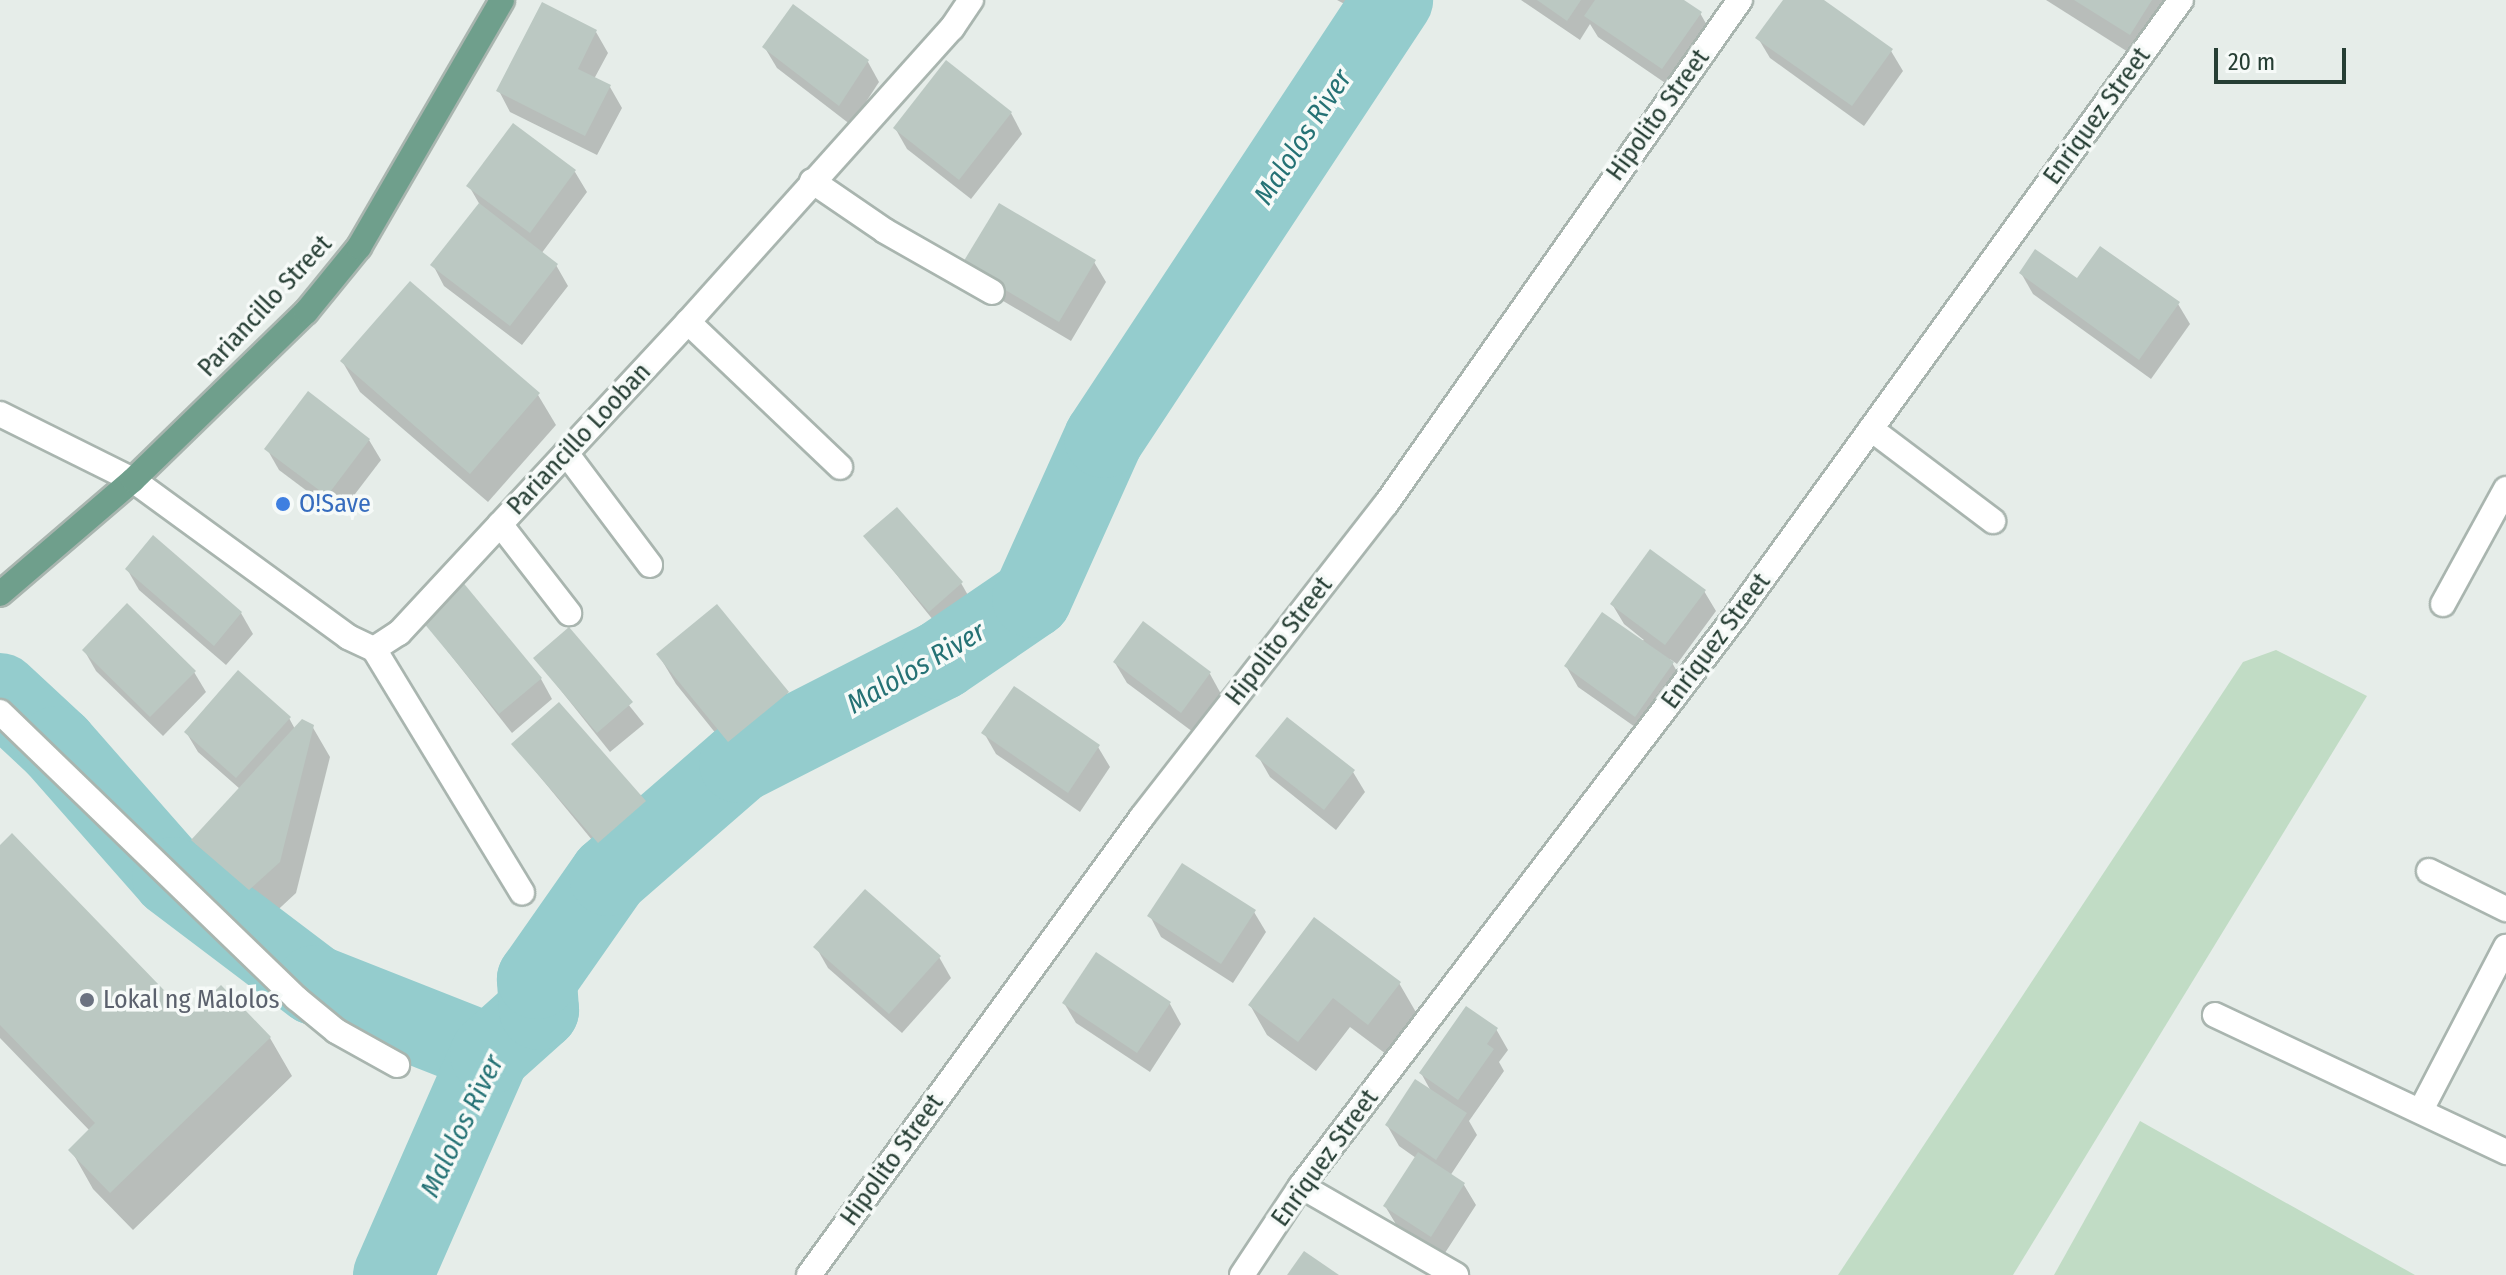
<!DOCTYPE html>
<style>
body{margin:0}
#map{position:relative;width:2506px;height:1275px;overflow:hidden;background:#e6ede9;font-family:"Fira Sans Condensed",sans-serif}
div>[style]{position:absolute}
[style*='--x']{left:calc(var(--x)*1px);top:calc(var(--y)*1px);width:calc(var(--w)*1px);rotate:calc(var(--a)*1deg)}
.green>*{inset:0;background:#c1dcc5}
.shadow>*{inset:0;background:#0003}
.river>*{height:80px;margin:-40px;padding:0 40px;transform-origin:40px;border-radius:40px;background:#94cccd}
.building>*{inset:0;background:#bbc8c2}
.roads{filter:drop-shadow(2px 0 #a9b5af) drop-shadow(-2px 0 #a9b5af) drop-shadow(0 2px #a9b5af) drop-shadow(0 -2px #a9b5af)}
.minor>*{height:24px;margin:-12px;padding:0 12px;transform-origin:12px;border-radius:12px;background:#fff}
.major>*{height:24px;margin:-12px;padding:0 12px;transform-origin:12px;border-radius:12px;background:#6f9f8c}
.dots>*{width:22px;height:22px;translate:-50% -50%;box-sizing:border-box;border:4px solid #f6faf8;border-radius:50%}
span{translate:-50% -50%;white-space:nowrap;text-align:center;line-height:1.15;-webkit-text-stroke:7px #f6faf8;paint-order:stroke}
.street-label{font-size:26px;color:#263e34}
.shop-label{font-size:26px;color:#366cbe}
.left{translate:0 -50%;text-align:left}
.worship-label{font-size:26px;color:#5b616d}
.water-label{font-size:28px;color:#257275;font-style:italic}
.scale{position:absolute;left:2214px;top:48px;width:132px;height:36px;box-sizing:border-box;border:4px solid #263e34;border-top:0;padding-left:10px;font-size:24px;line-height:28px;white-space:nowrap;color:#263e34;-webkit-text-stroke:6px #f6faf8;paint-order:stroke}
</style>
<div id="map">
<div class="green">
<div style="clip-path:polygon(2276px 650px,2367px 696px,2013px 1275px,1838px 1275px,2243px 662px)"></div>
<div style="clip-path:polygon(2140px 1121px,2415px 1275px,2054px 1275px)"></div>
</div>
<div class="shadow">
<div style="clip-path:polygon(1337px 0,1399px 0,1386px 26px)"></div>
<div style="clip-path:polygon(1521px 0,1681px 0,1700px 13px,1712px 34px,1674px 89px,1598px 37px,1590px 24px,1580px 40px)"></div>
<div style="clip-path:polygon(1785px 0,1820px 0,1891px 51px,1903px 71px,1864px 126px,1770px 58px,1758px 38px)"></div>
<div style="clip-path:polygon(2046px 0,2185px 0,2147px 64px)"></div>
<div style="clip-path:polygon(596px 32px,608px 53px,594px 79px,610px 87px,622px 108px,597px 155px,510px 112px,499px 91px)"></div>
<div style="clip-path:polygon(765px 48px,868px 62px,879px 82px,851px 125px,777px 68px)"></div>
<div style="clip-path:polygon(1011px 113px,1022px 134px,971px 199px,907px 149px,895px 128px)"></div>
<div style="clip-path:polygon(575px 172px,587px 192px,541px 254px,556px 265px,568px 286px,522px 345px,444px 286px,433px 265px,480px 205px,469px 186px)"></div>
<div style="clip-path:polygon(1094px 262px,1106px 282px,1071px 341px,976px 285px)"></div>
<div style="clip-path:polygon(2021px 273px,2178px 304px,2190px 324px,2151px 379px,2033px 294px)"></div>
<div style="clip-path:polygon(342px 361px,538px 395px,556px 425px,488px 502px,360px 392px)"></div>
<div style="clip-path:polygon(369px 440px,381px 460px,339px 515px,279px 470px,267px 449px)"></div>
<div style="clip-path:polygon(866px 537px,961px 583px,973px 604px,942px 631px)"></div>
<div style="clip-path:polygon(127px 569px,241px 613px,253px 634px,226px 665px,139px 590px)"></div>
<div style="clip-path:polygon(1704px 591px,1716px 611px,1677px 664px,1670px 659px,1684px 684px,1648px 736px,1578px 687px,1566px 666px,1644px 640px,1624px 624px,1612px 604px)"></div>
<div style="clip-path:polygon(420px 616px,541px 679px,552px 699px,512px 733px)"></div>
<div style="clip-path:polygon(568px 629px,644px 724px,610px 752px,535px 658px)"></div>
<div style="clip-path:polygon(84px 650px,194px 672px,206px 692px,163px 736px,96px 671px)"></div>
<div style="clip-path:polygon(658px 654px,787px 693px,804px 723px,746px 771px,676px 684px)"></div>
<div style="clip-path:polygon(1115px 663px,1210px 674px,1221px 694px,1193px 732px,1127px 683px)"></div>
<div style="clip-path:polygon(289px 718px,295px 729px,312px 726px,330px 757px,296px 893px,268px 919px,211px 870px,194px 840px,240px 789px,198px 752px,186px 732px)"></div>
<div style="clip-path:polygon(984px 733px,1098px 747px,1110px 767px,1080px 812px,996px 754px)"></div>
<div style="clip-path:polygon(513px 744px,644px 802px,656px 823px,611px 863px)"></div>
<div style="clip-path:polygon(1258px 756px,1353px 772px,1365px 792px,1336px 830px,1270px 777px)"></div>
<div style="clip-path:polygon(0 848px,189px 1019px,270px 1038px,292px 1076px,133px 1230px,93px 1189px,71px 1150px,90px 1131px,0 1038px)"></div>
<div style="clip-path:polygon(1254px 912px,1266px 932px,1233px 983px,1161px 937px,1150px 916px)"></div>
<div style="clip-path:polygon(816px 947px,939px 957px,951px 978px,902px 1033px,828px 968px)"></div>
<div style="clip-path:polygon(1399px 983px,1417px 1014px,1386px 1054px,1350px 1027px,1316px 1071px,1267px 1035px,1250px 1005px)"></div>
<div style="clip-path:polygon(1064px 1003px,1170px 1004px,1181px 1024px,1150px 1072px,1076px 1023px)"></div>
<div style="clip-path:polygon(1496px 1029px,1508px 1050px,1499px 1062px,1504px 1071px,1469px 1121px,1477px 1135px,1450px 1176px,1464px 1185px,1476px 1205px,1443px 1256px,1397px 1226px,1385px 1206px,1416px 1158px,1399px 1146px,1387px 1125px,1432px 1093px,1421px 1073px)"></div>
</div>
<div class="river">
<div style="--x:0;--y:693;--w:78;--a:42.9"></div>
<div style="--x:57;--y:746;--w:174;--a:48.7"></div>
<div style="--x:172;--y:877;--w:179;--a:37.1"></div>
<div style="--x:315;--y:985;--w:188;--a:21.5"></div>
<div style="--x:393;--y:1275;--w:241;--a:-66.3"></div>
<div style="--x:490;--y:1054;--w:66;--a:-41.9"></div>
<div style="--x:539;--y:1010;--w:31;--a:-94"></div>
<div style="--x:537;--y:979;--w:126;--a:-55"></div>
<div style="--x:609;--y:876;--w:172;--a:-41"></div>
<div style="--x:739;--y:763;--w:227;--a:-27"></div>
<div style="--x:941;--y:660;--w:110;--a:-34.3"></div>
<div style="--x:1032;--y:598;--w:175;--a:-65.8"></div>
<div style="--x:1104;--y:438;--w:525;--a:-56.58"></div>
</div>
<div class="building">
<div style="clip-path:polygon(1537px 0,1581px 0,1567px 21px)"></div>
<div style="clip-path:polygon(1595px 0,1684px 0,1702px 12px,1662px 69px,1584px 16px)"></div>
<div style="clip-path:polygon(1783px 0,1824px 0,1893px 49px,1852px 106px,1755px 38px)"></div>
<div style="clip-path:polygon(2074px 0,2152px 0,2130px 35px)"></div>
<div style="clip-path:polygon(542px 2px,597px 30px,578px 69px,611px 85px,585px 136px,496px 91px)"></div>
<div style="clip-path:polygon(793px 4px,869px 60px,839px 106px,762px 47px)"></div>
<div style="clip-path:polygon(946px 60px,1012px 112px,959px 180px,893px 128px)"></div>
<div style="clip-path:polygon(513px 123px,576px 170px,530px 233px,466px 186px)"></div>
<div style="clip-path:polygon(479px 203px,558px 264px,510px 326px,430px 265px)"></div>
<div style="clip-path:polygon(999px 203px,1096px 260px,1059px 322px,962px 264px)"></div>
<div style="clip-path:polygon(2100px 246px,2180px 302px,2139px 360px,2019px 273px,2035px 249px,2077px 278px)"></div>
<div style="clip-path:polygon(410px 281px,540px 393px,470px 474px,340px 361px)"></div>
<div style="clip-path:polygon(308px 391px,370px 439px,327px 496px,264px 449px)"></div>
<div style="clip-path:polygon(897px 507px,963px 582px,929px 612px,863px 536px)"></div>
<div style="clip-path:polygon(153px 535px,242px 612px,214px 646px,125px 569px)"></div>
<div style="clip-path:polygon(1650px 549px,1706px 590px,1665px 645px,1610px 604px)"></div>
<div style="clip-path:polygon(461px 580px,542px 678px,499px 714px,418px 616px)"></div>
<div style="clip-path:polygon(127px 603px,196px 671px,150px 717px,82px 650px)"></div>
<div style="clip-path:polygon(717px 604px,789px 692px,728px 742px,656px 654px)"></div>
<div style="clip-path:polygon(1602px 612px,1674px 662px,1635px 717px,1564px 666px)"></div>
<div style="clip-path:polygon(1143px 621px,1211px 672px,1181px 713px,1113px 662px)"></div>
<div style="clip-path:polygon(569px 627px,633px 702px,597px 733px,533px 658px)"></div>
<div style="clip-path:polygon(238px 670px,291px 717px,236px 778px,184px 732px)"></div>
<div style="clip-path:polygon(1014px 686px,1100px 745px,1068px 793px,981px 733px)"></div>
<div style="clip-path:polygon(559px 702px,646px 801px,598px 843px,511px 744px)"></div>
<div style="clip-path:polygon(1287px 717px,1355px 770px,1324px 810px,1255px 756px)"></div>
<div style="clip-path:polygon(302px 719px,314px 725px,280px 862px,249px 890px,191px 840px)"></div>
<div style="clip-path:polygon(12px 833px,189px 1016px,221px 985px,271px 1037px,110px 1193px,68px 1150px,95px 1123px,0 1025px,0 845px)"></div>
<div style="clip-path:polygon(1182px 863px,1256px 910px,1221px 964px,1147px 916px)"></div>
<div style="clip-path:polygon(865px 889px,941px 956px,889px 1014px,813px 947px)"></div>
<div style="clip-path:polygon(1314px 917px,1401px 982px,1368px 1025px,1333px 998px,1298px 1042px,1248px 1005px)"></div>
<div style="clip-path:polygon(1096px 952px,1171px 1002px,1137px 1053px,1062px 1003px)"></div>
<div style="clip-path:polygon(1466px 1006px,1498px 1028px,1487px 1044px,1494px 1049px,1458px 1100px,1419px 1073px)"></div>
<div style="clip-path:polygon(1415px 1079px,1467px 1113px,1436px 1160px,1385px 1125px)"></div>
<div style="clip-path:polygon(1418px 1152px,1465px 1183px,1431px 1237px,1383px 1206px)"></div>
<div style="clip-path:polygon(1304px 1251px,1339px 1275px,1287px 1275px)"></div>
</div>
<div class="roads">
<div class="minor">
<div style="--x:812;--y:181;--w:88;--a:34.4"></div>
<div style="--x:885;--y:231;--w:123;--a:29.7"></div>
<div style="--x:688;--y:322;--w:210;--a:43.6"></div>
<div style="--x:0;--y:414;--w:148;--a:26.4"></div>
<div style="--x:133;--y:480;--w:266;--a:36.1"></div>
<div style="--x:348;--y:637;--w:29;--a:25"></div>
<div style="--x:374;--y:649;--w:30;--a:-33"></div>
<div style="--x:399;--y:633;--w:425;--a:-47.1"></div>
<div style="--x:688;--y:322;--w:395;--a:-48.1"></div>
<div style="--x:952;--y:28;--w:34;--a:-56"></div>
<div style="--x:1871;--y:429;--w:153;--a:37"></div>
<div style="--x:566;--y:453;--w:140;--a:53.1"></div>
<div style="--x:500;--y:524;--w:113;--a:52.2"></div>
<div style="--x:2443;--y:604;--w:131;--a:-61.3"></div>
<div style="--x:374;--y:649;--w:285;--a:58.7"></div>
<div style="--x:0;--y:712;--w:412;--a:44"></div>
<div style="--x:296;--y:998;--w:52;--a:39.5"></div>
<div style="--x:336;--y:1031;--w:70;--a:29.1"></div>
<div style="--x:2429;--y:871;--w:86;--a:26.3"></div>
<div style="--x:2215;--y:1015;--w:322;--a:25.2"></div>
<div style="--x:2421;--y:1110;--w:184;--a:-62.5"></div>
<div style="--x:1301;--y:1186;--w:179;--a:29.9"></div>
<div style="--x:809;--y:1275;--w:566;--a:-53.98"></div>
<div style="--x:1142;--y:817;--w:397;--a:-52.1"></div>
<div style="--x:1386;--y:504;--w:616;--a:-54.92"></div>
<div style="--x:1242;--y:1275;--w:107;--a:-56.5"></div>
<div style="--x:1301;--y:1186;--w:716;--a:-52.67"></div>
<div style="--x:1735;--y:617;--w:761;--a:-54.14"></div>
</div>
<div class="major">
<div style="--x:0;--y:594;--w:175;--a:-40.6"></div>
<div style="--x:133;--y:480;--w:241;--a:-44.2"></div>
<div style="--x:306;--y:312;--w:84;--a:-50.8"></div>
<div style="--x:359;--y:247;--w:285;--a:-59.9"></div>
</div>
</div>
<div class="dots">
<div style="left:283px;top:504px;background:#3f7fe0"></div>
<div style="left:87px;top:1000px;background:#6b7280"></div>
</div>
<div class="street-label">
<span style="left:1658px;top:115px;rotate:-54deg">Hipolito Street</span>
<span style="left:2097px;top:116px;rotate:-54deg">Enriquez Street</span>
<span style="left:265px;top:306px;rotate:-47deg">Pariancillo Street</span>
<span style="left:579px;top:439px;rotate:-47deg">Pariancillo Looban</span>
<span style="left:1279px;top:641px;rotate:-52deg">Hipolito Street</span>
<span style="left:1716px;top:641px;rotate:-53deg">Enriquez Street</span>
<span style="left:1325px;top:1158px;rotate:-54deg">Enriquez Street</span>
<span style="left:892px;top:1160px;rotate:-54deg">Hipolito Street</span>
</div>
<div class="shop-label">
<span class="left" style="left:299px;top:504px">O!Save</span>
</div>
<div class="worship-label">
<span class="left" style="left:103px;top:1000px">Lokal ng Malolos</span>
</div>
<div class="water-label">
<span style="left:1303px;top:137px;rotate:-57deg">Malolos River</span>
<span style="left:916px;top:668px;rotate:-30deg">Malolos River</span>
<span style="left:462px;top:1126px;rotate:-64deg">Malolos River</span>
</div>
<div class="scale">20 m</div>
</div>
